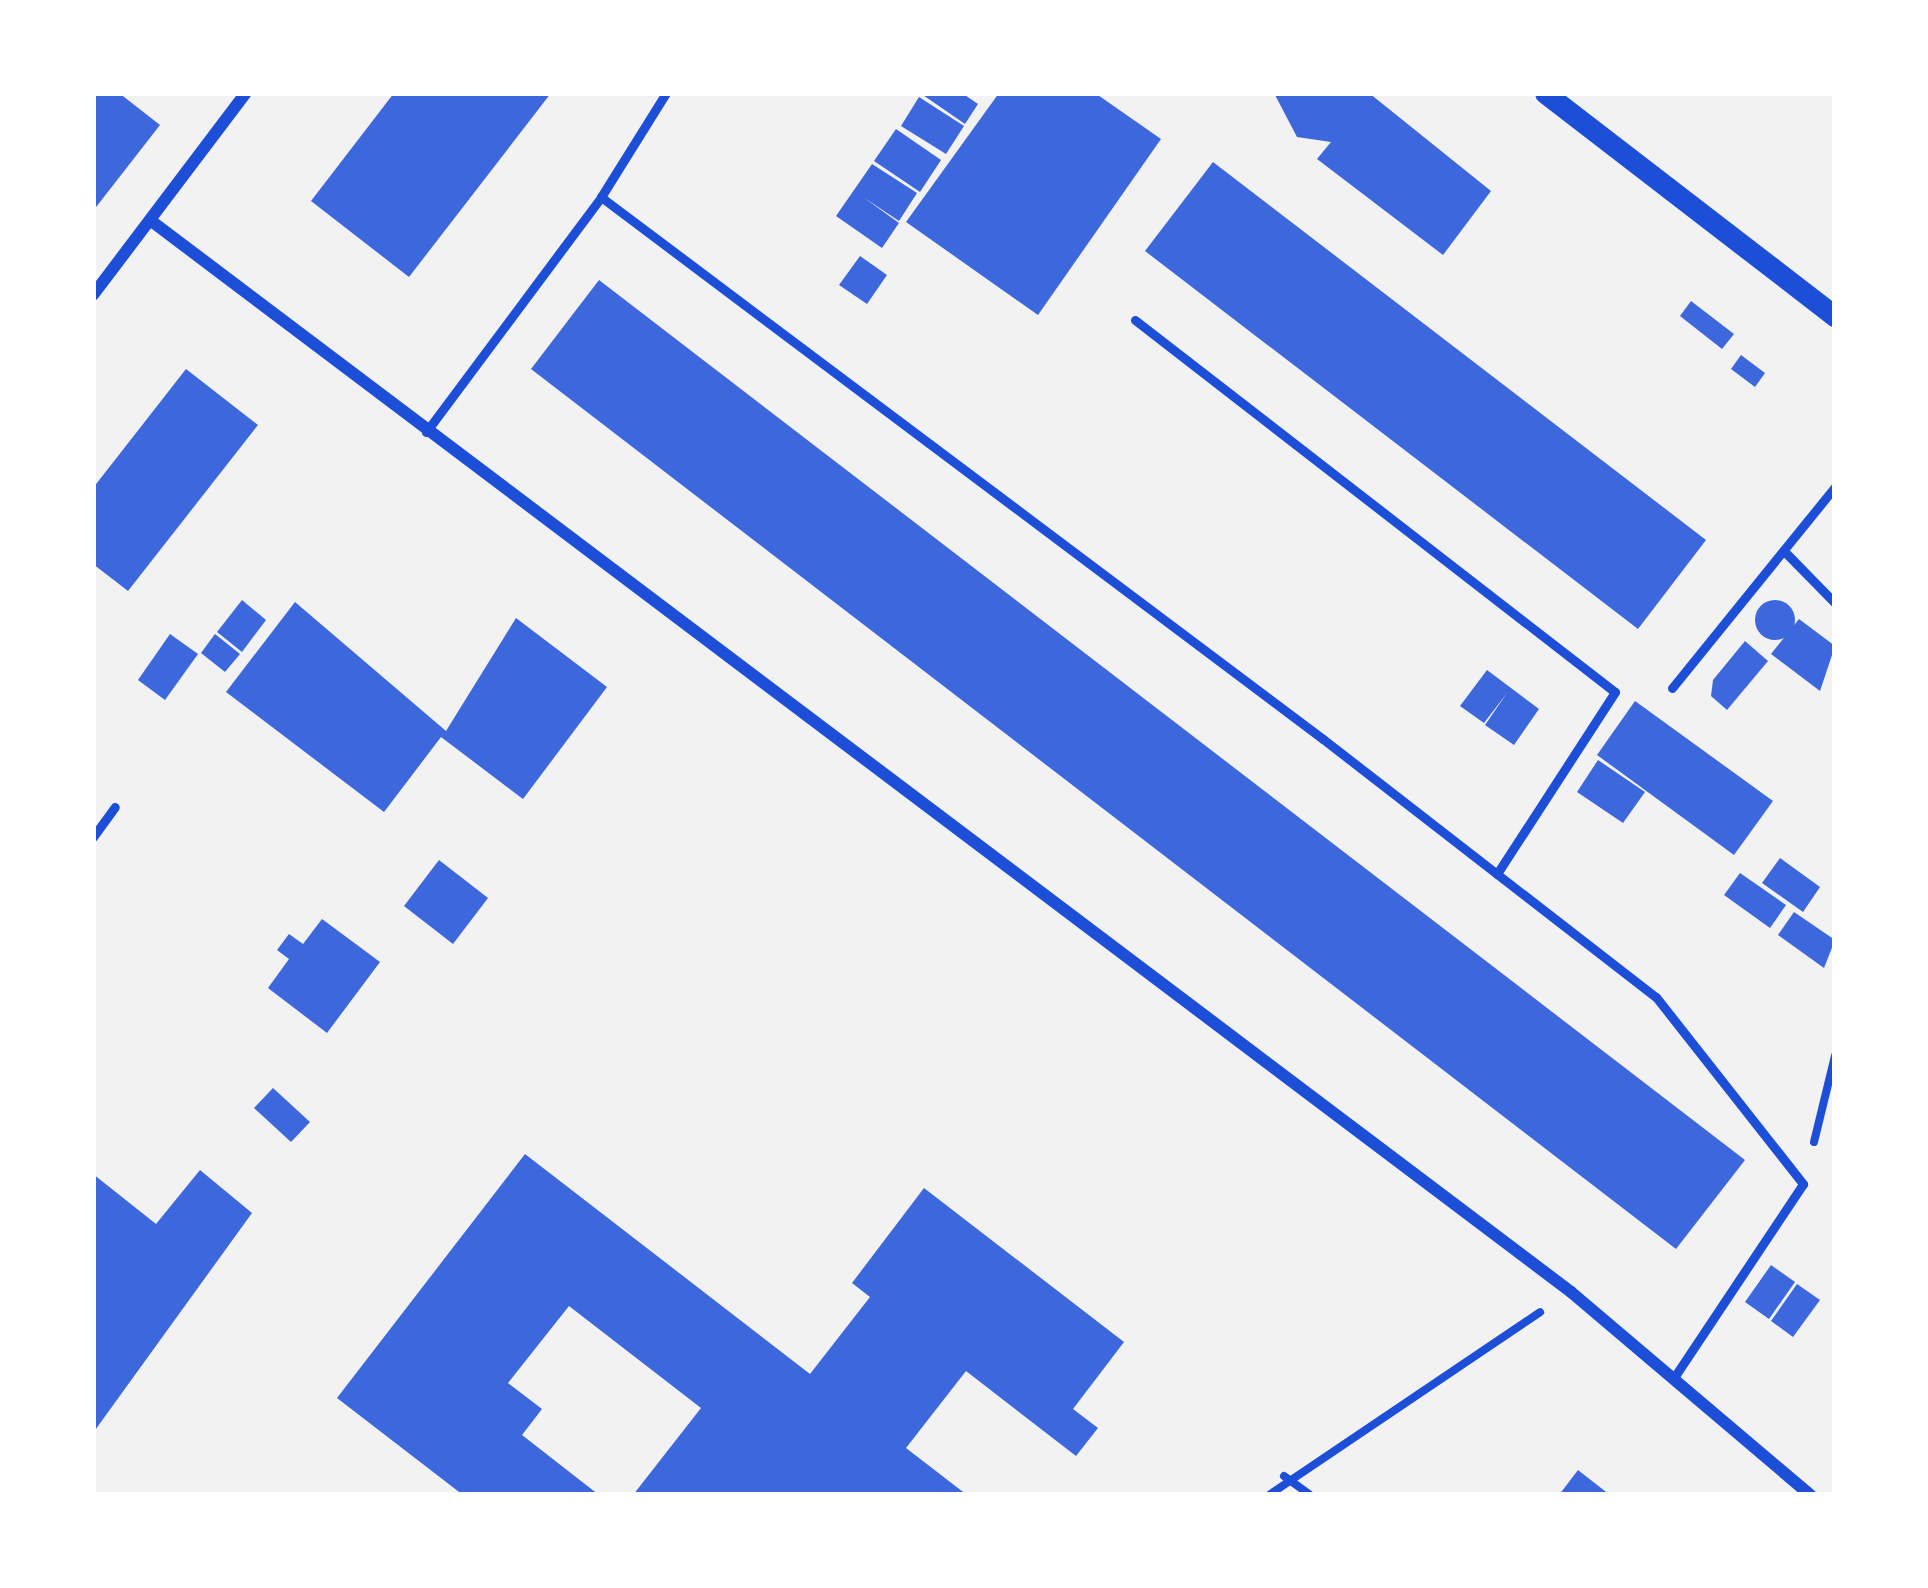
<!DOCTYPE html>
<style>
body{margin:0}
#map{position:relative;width:1928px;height:1588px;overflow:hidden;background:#f2f2f2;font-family:Montserrat,sans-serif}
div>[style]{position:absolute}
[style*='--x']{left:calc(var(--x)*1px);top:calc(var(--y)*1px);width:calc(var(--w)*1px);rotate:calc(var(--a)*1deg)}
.building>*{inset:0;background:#3d67dc}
.round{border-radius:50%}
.path>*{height:8px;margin:-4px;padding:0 4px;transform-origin:4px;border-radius:4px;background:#1d4ed8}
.service>*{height:9px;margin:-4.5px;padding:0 4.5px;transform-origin:4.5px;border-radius:4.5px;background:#1d4ed8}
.minor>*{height:12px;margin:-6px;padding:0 6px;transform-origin:6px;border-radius:6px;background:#1d4ed8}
.tertiary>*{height:21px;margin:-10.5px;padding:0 10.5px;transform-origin:10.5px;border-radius:10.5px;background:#1d4ed8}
span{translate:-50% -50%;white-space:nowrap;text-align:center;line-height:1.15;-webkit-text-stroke:12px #fff;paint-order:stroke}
.frame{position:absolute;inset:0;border:96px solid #fff;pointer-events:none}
</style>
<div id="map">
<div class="building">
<div style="clip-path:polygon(93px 93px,119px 93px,160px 125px,93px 211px)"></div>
<div style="clip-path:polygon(394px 93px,551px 93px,409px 277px,311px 201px)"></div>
<div style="clip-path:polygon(920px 93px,962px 93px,978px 104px,965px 124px)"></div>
<div style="clip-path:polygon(999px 93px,1095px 93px,1161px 139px,1038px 315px,906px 222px)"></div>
<div style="clip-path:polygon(1274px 93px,1369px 93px,1491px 191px,1443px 255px,1317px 159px,1331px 142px,1297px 137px)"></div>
<div style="clip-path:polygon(919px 97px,964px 126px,946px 154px,901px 126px)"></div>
<div style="clip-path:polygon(896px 129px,941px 160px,920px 192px,874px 161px)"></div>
<div style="clip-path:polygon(1213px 162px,1706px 540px,1638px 629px,1145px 251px)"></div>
<div style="clip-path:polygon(872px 164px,917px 193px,899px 221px,863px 197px,899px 223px,882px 248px,836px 216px)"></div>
<div style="clip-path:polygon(860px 256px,887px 275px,867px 304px,839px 285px)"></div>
<div style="clip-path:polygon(599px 280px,1745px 1160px,1676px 1249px,531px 369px)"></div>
<div style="clip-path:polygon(1691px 301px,1734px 334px,1722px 349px,1680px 316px)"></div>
<div style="clip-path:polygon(1741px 355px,1765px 373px,1755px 387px,1731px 369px)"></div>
<div style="clip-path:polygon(186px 369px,258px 425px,128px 591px,93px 564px,93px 488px)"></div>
<div style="clip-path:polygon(242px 600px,266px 620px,242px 652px,217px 632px)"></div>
<div class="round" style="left:1755px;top:600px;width:40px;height:40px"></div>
<div style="clip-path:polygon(295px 602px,446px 731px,516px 618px,607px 687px,523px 799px,441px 737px,384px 812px,226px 692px)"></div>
<div style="clip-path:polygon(1799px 619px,1835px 646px,1820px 691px,1771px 654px)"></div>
<div style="clip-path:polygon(170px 634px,198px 654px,165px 700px,138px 680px)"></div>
<div style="clip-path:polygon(215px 634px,240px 654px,225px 672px,201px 653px)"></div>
<div style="clip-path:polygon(1745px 641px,1768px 661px,1727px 710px,1711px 696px,1713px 680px)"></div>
<div style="clip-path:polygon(1487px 670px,1539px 709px,1514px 745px,1485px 725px,1507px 693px,1484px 723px,1460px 706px)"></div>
<div style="clip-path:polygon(1635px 701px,1773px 801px,1734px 855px,1597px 755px)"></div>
<div style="clip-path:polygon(1598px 760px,1645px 792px,1623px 823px,1577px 792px)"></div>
<div style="clip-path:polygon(1780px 858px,1820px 887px,1803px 912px,1762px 883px)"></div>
<div style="clip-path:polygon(439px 860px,488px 898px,453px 944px,404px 906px)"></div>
<div style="clip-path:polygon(1740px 873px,1786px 905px,1770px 928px,1724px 895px)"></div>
<div style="clip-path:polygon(1794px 912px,1835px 940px,1824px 968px,1778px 935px)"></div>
<div style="clip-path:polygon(322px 919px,380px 962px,327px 1033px,268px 988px,289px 959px,277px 950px,289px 934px,303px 944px)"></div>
<div style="clip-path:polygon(273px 1088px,310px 1122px,291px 1142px,254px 1108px)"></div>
<div style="clip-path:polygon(525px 1154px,810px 1374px,870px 1297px,852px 1283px,924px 1188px,1124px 1342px,1073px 1409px,1098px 1428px,1076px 1456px,966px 1371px,906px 1448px,967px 1495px,633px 1495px,701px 1408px,569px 1306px,508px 1383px,542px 1409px,522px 1435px,599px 1495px,463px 1495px,337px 1398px)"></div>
<div style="clip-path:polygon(200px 1170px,252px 1213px,93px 1433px,93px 1174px,156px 1224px)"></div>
<div style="clip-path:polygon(1771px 1265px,1795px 1282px,1769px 1319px,1745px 1302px)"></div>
<div style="clip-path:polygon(1797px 1284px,1820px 1300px,1793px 1337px,1771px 1321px)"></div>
<div style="clip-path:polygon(1578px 1470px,1610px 1495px,1559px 1495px)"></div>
</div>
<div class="path">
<div style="--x:1814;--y:1142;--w:89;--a:-76.3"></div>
<div style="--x:1284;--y:1476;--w:32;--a:36"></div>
<div style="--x:1269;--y:1495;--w:327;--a:-34"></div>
</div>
<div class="service">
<div style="--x:601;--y:197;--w:123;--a:-58"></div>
<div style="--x:1135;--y:320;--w:607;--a:37.78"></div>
<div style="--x:1615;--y:692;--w:217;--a:123"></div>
<div style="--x:426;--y:432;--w:293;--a:-53.3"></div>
<div style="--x:601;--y:197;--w:903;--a:36.9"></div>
<div style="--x:1323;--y:739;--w:421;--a:37.8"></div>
<div style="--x:1656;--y:997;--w:238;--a:51.8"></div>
<div style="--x:1803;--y:1184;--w:231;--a:123.7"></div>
<div style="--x:1784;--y:551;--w:73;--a:45.6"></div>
<div style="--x:1672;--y:688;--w:259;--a:-51"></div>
<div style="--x:93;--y:837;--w:37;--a:-54"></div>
</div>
<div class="minor">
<div style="--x:150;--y:220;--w:1780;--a:37.03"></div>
<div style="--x:1571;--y:1292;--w:314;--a:40.3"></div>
<div style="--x:93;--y:295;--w:253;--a:-52.9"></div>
</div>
<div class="tertiary">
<div style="--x:1545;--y:93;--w:366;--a:37.6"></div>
</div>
<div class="frame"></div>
</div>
